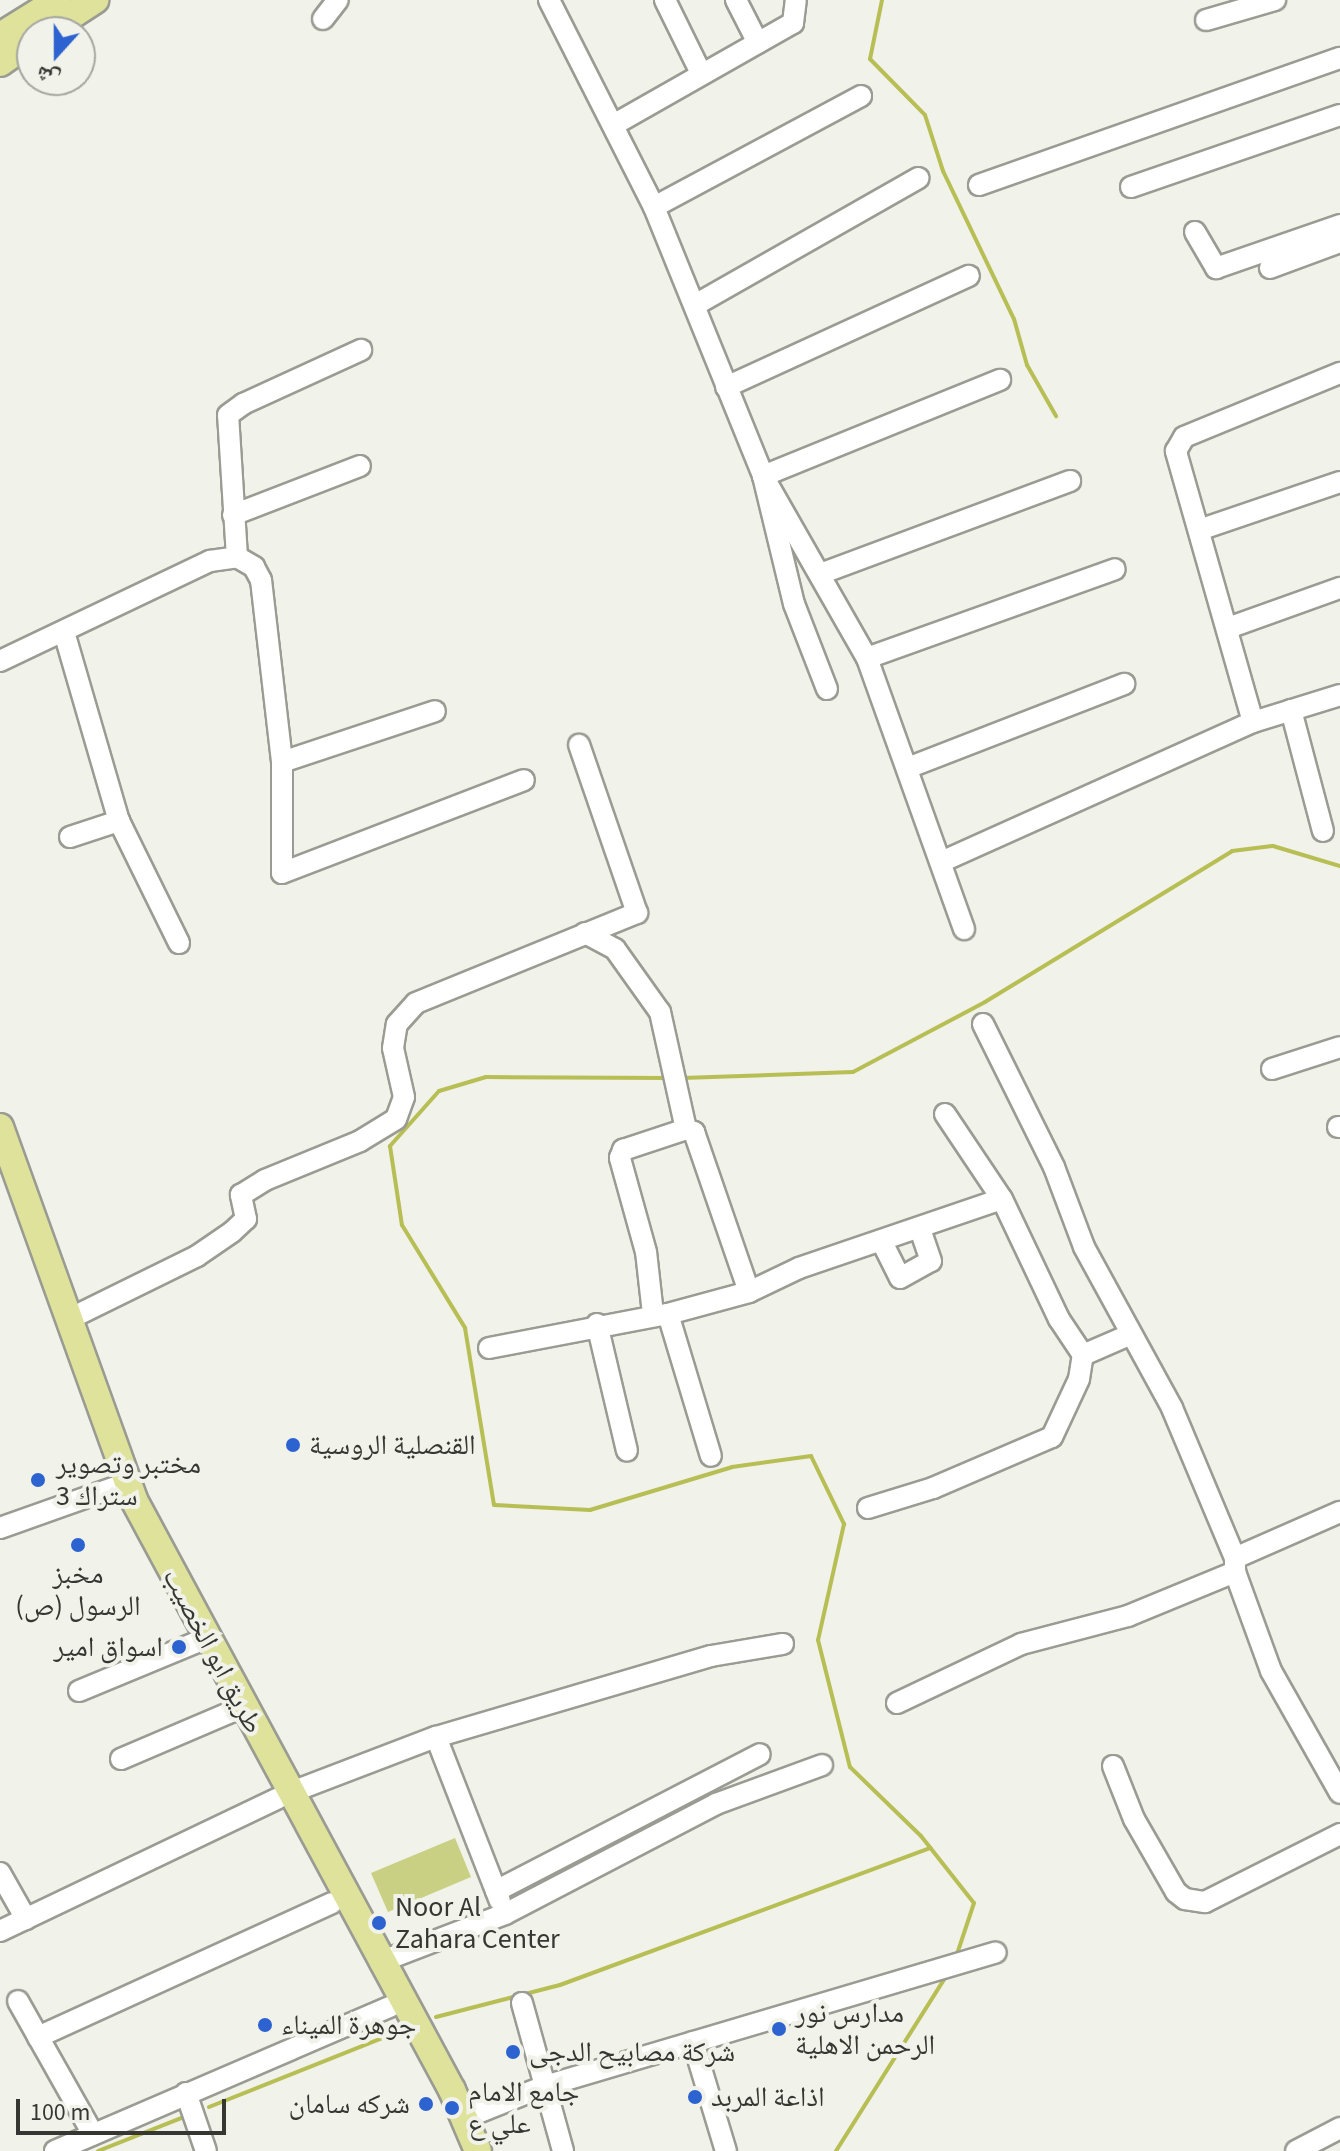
<!DOCTYPE html>
<meta charset="utf-8">
<style>
body{margin:0}
#map{position:relative;width:1340px;height:2151px;overflow:hidden;background:#f1f2e9;font-family:"Source Sans 3","Noto Naskh Arabic",sans-serif}
div>[style]{position:absolute}
[style*='--x']{left:calc(var(--x)*1px);top:calc(var(--y)*1px);width:calc(var(--w)*1px);rotate:calc(var(--a)*1deg)}
.green>*{inset:0;background:#cad083}
.stream>*{height:4px;margin:-2px;padding:0 2px;transform-origin:2px;border-radius:2px;background:#b7be54}
.roads{filter:drop-shadow(2px 0 #9a9b92) drop-shadow(-2px 0 #9a9b92) drop-shadow(0 2px #9a9b92) drop-shadow(0 -2px #9a9b92)}
.minor>*{height:20px;margin:-10px;padding:0 10px;transform-origin:10px;border-radius:10px;background:#fff}
.major>*{height:26px;margin:-13px;padding:0 13px;transform-origin:13px;border-radius:13px;background:#dfe29a}
.dots>*{width:22px;height:22px;translate:-50% -50%;box-sizing:border-box;border:4px solid #f1f2e9;border-radius:50%}
span{translate:-50% -50%;white-space:nowrap;text-align:center;line-height:1.15;-webkit-text-stroke:8px #f1f2e9;paint-order:stroke}
.poi-label{font-size:28px;color:#363733}
.left{translate:0 -50%;text-align:left}
.right{translate:-100% -50%;text-align:right}
.street-label{font-size:28px;color:#363733}
.north{position:absolute;left:16px;top:16px;width:80px;height:80px;box-sizing:border-box;background:#f1f2e9;border:2px solid #a6a7a0;border-radius:50%;rotate:201deg;font-size:22px;font-weight:700;line-height:32px;text-align:center;color:#363733}
.north::after{content:'';display:block;margin:auto;width:28px;height:36px;background:#2c63d1;clip-path:polygon(50% 0,100% 100%,50% 72%,0 100%)}
.scale{position:absolute;left:16px;top:2099px;width:210px;height:36px;box-sizing:border-box;border:4px solid #363733;border-top:0;padding-left:10px;font-size:24px;line-height:28px;white-space:nowrap;color:#363733;-webkit-text-stroke:6px #f1f2e9;paint-order:stroke}
</style>
<div id="map">
<div class="green">
<div style="clip-path:polygon(455px 1838px,471px 1877px,388px 1912px,371px 1873px)"></div>
</div>
<div class="stream">
<div style="--x:882;--y:0;--w:60;--a:101.5"></div>
<div style="--x:870;--y:59;--w:78;--a:45.5"></div>
<div style="--x:925;--y:115;--w:59;--a:72.2"></div>
<div style="--x:943;--y:171;--w:164;--a:64.4"></div>
<div style="--x:1014;--y:319;--w:48;--a:74.2"></div>
<div style="--x:1027;--y:365;--w:59;--a:60.4"></div>
<div style="--x:669;--y:1078;--w:183;--a:-179.7"></div>
<div style="--x:486;--y:1077;--w:49;--a:163.4"></div>
<div style="--x:439;--y:1091;--w:74;--a:131.7"></div>
<div style="--x:390;--y:1146;--w:80;--a:81.4"></div>
<div style="--x:402;--y:1225;--w:121;--a:58.5"></div>
<div style="--x:465;--y:1328;--w:179;--a:80.7"></div>
<div style="--x:494;--y:1505;--w:96;--a:3"></div>
<div style="--x:590;--y:1510;--w:148;--a:-16.8"></div>
<div style="--x:732;--y:1467;--w:80;--a:-7.9"></div>
<div style="--x:811;--y:1456;--w:76;--a:64.1"></div>
<div style="--x:844;--y:1524;--w:119;--a:102.6"></div>
<div style="--x:818;--y:1640;--w:131;--a:75.9"></div>
<div style="--x:850;--y:1767;--w:99;--a:44.2"></div>
<div style="--x:921;--y:1836;--w:85;--a:51.7"></div>
<div style="--x:974;--y:1903;--w:57;--a:108.4"></div>
<div style="--x:682;--y:1078;--w:171;--a:-2"></div>
<div style="--x:853;--y:1072;--w:149;--a:-27.9"></div>
<div style="--x:985;--y:1002;--w:289;--a:-31.4"></div>
<div style="--x:1232;--y:851;--w:41;--a:-7"></div>
<div style="--x:1273;--y:846;--w:70;--a:16.6"></div>
<div style="--x:436;--y:2017;--w:128;--a:-14.5"></div>
<div style="--x:560;--y:1985;--w:395;--a:-20.3"></div>
<div style="--x:209;--y:2107;--w:189;--a:-21.7"></div>
<div style="--x:98;--y:2151;--w:92;--a:-21.6"></div>
<div style="--x:836;--y:2151;--w:207;--a:-57.8"></div>
</div>
<div class="roads">
<div class="minor">
<div style="--x:549;--y:0;--w:232;--a:63.1"></div>
<div style="--x:654;--y:207;--w:290;--a:67.9"></div>
<div style="--x:763;--y:476;--w:210;--a:60.3"></div>
<div style="--x:867;--y:658;--w:288;--a:70.3"></div>
<div style="--x:665;--y:0;--w:79;--a:63.8"></div>
<div style="--x:736;--y:0;--w:48;--a:62.9"></div>
<div style="--x:323;--y:19;--w:24;--a:-52"></div>
<div style="--x:1206;--y:20;--w:72;--a:-16.2"></div>
<div style="--x:615;--y:124;--w:205;--a:-29.6"></div>
<div style="--x:793;--y:23;--w:23;--a:-83"></div>
<div style="--x:979;--y:185;--w:383;--a:-19.4"></div>
<div style="--x:1131;--y:187;--w:221;--a:-19"></div>
<div style="--x:654;--y:207;--w:235;--a:-28.2"></div>
<div style="--x:1195;--y:232;--w:42;--a:59.7"></div>
<div style="--x:1216;--y:268;--w:131;--a:-19.1"></div>
<div style="--x:1270;--y:268;--w:75;--a:-20.4"></div>
<div style="--x:695;--y:305;--w:257;--a:-29.6"></div>
<div style="--x:726;--y:387;--w:267;--a:-24.6"></div>
<div style="--x:233;--y:515;--w:136;--a:-21.1"></div>
<div style="--x:1199;--y:530;--w:149;--a:-18.8"></div>
<div style="--x:237;--y:557;--w:142;--a:-93.6"></div>
<div style="--x:228;--y:415;--w:19;--a:-36"></div>
<div style="--x:243;--y:404;--w:130;--a:-24.6"></div>
<div style="--x:820;--y:574;--w:267;--a:-20.4"></div>
<div style="--x:1228;--y:628;--w:119;--a:-19.7"></div>
<div style="--x:64;--y:632;--w:197;--a:73.8"></div>
<div style="--x:119;--y:821;--w:136;--a:63.8"></div>
<div style="--x:867;--y:658;--w:263;--a:-19.7"></div>
<div style="--x:0;--y:661;--w:233;--a:-25.5"></div>
<div style="--x:210;--y:561;--w:27;--a:-8"></div>
<div style="--x:237;--y:557;--w:20;--a:30"></div>
<div style="--x:254;--y:567;--w:15;--a:62"></div>
<div style="--x:261;--y:580;--w:183;--a:83.4"></div>
<div style="--x:282;--y:762;--w:111;--a:90"></div>
<div style="--x:282;--y:873;--w:259;--a:-21"></div>
<div style="--x:827;--y:689;--w:91;--a:-111.2"></div>
<div style="--x:794;--y:604;--w:132;--a:-103.6"></div>
<div style="--x:763;--y:476;--w:256;--a:-22.1"></div>
<div style="--x:1291;--y:710;--w:125;--a:75.2"></div>
<div style="--x:1253;--y:722;--w:282;--a:-105.9"></div>
<div style="--x:1176;--y:451;--w:16;--a:-60"></div>
<div style="--x:1184;--y:437;--w:169;--a:-22.3"></div>
<div style="--x:282;--y:762;--w:161;--a:-18.4"></div>
<div style="--x:910;--y:767;--w:230;--a:-21.2"></div>
<div style="--x:70;--y:837;--w:52;--a:-18.1"></div>
<div style="--x:941;--y:862;--w:342;--a:-24.2"></div>
<div style="--x:1253;--y:722;--w:91;--a:-17.2"></div>
<div style="--x:585;--y:933;--w:34;--a:28"></div>
<div style="--x:615;--y:949;--w:77;--a:54.5"></div>
<div style="--x:660;--y:1012;--w:120;--a:77.5"></div>
<div style="--x:983;--y:1024;--w:160;--a:63.6"></div>
<div style="--x:1054;--y:1167;--w:85;--a:69.4"></div>
<div style="--x:1084;--y:1247;--w:183;--a:61.3"></div>
<div style="--x:1172;--y:1408;--w:163;--a:67.2"></div>
<div style="--x:1235;--y:1558;--w:14;--a:90"></div>
<div style="--x:1235;--y:1572;--w:105;--a:70"></div>
<div style="--x:1271;--y:1671;--w:140;--a:60.5"></div>
<div style="--x:1272;--y:1069;--w:71;--a:-17.9"></div>
<div style="--x:945;--y:1114;--w:102;--a:56.2"></div>
<div style="--x:1002;--y:1199;--w:133;--a:64.6"></div>
<div style="--x:1059;--y:1319;--w:43;--a:56.3"></div>
<div style="--x:1083;--y:1355;--w:50;--a:-23.5"></div>
<div style="--x:1338;--y:1127;--w:2;--a:0"></div>
<div style="--x:882;--y:1242;--w:40;--a:63.4"></div>
<div style="--x:900;--y:1278;--w:35;--a:-29"></div>
<div style="--x:931;--y:1261;--w:34;--a:-109"></div>
<div style="--x:653;--y:1314;--w:62;--a:-96.4"></div>
<div style="--x:646;--y:1252;--w:98;--a:-105.5"></div>
<div style="--x:620;--y:1158;--w:9;--a:-69"></div>
<div style="--x:623;--y:1150;--w:66;--a:-18.4"></div>
<div style="--x:686;--y:1129;--w:9;--a:21"></div>
<div style="--x:694;--y:1132;--w:169;--a:71"></div>
<div style="--x:668;--y:1314;--w:148;--a:73.2"></div>
<div style="--x:67;--y:1320;--w:145;--a:-26.2"></div>
<div style="--x:197;--y:1256;--w:42;--a:-34.4"></div>
<div style="--x:232;--y:1232;--w:19;--a:-43"></div>
<div style="--x:246;--y:1219;--w:25;--a:-102"></div>
<div style="--x:241;--y:1195;--w:28;--a:-32"></div>
<div style="--x:265;--y:1180;--w:103;--a:-22.3"></div>
<div style="--x:360;--y:1141;--w:42;--a:-31.4"></div>
<div style="--x:396;--y:1119;--w:23;--a:-70"></div>
<div style="--x:404;--y:1097;--w:50;--a:-102.7"></div>
<div style="--x:393;--y:1048;--w:24;--a:-81"></div>
<div style="--x:397;--y:1024;--w:28;--a:-48"></div>
<div style="--x:416;--y:1003;--w:239;--a:-22.2"></div>
<div style="--x:637;--y:913;--w:178;--a:-109"></div>
<div style="--x:597;--y:1324;--w:130;--a:76.7"></div>
<div style="--x:489;--y:1348;--w:182;--a:-10.8"></div>
<div style="--x:668;--y:1314;--w:84;--a:-15.2"></div>
<div style="--x:749;--y:1292;--w:55;--a:-25.6"></div>
<div style="--x:799;--y:1268;--w:214;--a:-18.8"></div>
<div style="--x:868;--y:1508;--w:68;--a:-17.1"></div>
<div style="--x:933;--y:1488;--w:129;--a:-23.2"></div>
<div style="--x:1052;--y:1437;--w:64;--a:-65"></div>
<div style="--x:1079;--y:1379;--w:24;--a:-81"></div>
<div style="--x:0;--y:1528;--w:123;--a:-19.5"></div>
<div style="--x:1235;--y:1558;--w:115;--a:-23.7"></div>
<div style="--x:79;--y:1691;--w:126;--a:-22.5"></div>
<div style="--x:897;--y:1703;--w:137;--a:-25.4"></div>
<div style="--x:1021;--y:1644;--w:111;--a:-14.7"></div>
<div style="--x:1128;--y:1616;--w:116;--a:-22.4"></div>
<div style="--x:436;--y:1737;--w:176;--a:68.7"></div>
<div style="--x:121;--y:1759;--w:120;--a:-23.1"></div>
<div style="--x:1113;--y:1766;--w:57;--a:68.4"></div>
<div style="--x:1134;--y:1819;--w:84;--a:60.1"></div>
<div style="--x:1176;--y:1892;--w:11;--a:38"></div>
<div style="--x:1185;--y:1899;--w:20;--a:9"></div>
<div style="--x:1205;--y:1902;--w:151;--a:-26.7"></div>
<div style="--x:289;--y:1793;--w:157;--a:-20.9"></div>
<div style="--x:436;--y:1737;--w:287;--a:-16.4"></div>
<div style="--x:711;--y:1656;--w:73;--a:-9.5"></div>
<div style="--x:0;--y:1873;--w:53;--a:60.5"></div>
<div style="--x:496;--y:1891;--w:297;--a:-27.4"></div>
<div style="--x:0;--y:1931;--w:307;--a:-25.5"></div>
<div style="--x:380;--y:1962;--w:134;--a:-21"></div>
<div style="--x:505;--y:1914;--w:238;--a:-27.5"></div>
<div style="--x:716;--y:1804;--w:113;--a:-20.2"></div>
<div style="--x:18;--y:2001;--w:153;--a:60.6"></div>
<div style="--x:522;--y:2003;--w:154;--a:74.5"></div>
<div style="--x:38;--y:2037;--w:323;--a:-24.5"></div>
<div style="--x:693;--y:2042;--w:114;--a:73.2"></div>
<div style="--x:186;--y:2093;--w:61;--a:71"></div>
<div style="--x:465;--y:2118;--w:86;--a:-21.8"></div>
<div style="--x:545;--y:2086;--w:470;--a:-16.5"></div>
<div style="--x:55;--y:2151;--w:365;--a:-23.3"></div>
<div style="--x:1296;--y:2151;--w:50;--a:-27.6"></div>
</div>
<div class="major">
<div style="--x:46;--y:32;--w:59;--a:-33.1"></div>
<div style="--x:0;--y:36;--w:68;--a:-31.8"></div>
<div style="--x:0;--y:63;--w:39;--a:-35"></div>
<div style="--x:0;--y:1127;--w:396;--a:70.2"></div>
<div style="--x:134;--y:1500;--w:670;--a:61.68"></div>
<div style="--x:452;--y:2090;--w:66;--a:66.9"></div>
</div>
</div>
<div class="dots">
<div style="left:293px;top:1445px;background:#2c63d1"></div>
<div style="left:38px;top:1480px;background:#2c63d1"></div>
<div style="left:78px;top:1545px;background:#2c63d1"></div>
<div style="left:179px;top:1647px;background:#2c63d1"></div>
<div style="left:379px;top:1923px;background:#2c63d1"></div>
<div style="left:265px;top:2025px;background:#2c63d1"></div>
<div style="left:779px;top:2029px;background:#2c63d1"></div>
<div style="left:513px;top:2052px;background:#2c63d1"></div>
<div style="left:695px;top:2097px;background:#2c63d1"></div>
<div style="left:426px;top:2104px;background:#2c63d1"></div>
<div style="left:452px;top:2108px;background:#2c63d1"></div>
</div>
<div class="poi-label">
<span class="left" style="left:309px;top:1445px">القنصلية الروسية</span>
<span class="left" style="left:56px;top:1480px">مختبر وتصوير<br>ستراك 3</span>
<span style="left:78px;top:1590px">مخبز<br>الرسول (ص)</span>
<span class="right" style="left:163px;top:1647px">اسواق امير</span>
<span class="left" style="left:395px;top:1923px">Noor Al<br>Zahara Center</span>
<span class="left" style="left:795px;top:2029px">مدارس نور<br>الرحمن الاهلية</span>
<span class="left" style="left:281px;top:2025px">جوهرة الميناء</span>
<span class="left" style="left:529px;top:2052px">شركة مصابيح الدجى</span>
<span class="left" style="left:468px;top:2108px">جامع الامام<br>علي ع</span>
<span class="left" style="left:711px;top:2097px">اذاعة المربد</span>
<span class="right" style="left:410px;top:2104px">شركه سامان</span>
</div>
<div class="street-label">
<span style="left:213px;top:1651px;rotate:62deg">طريق ابو الخصيب</span>
</div>
<div class="north">ش</div>
<div class="scale">100 m</div>
</div>
